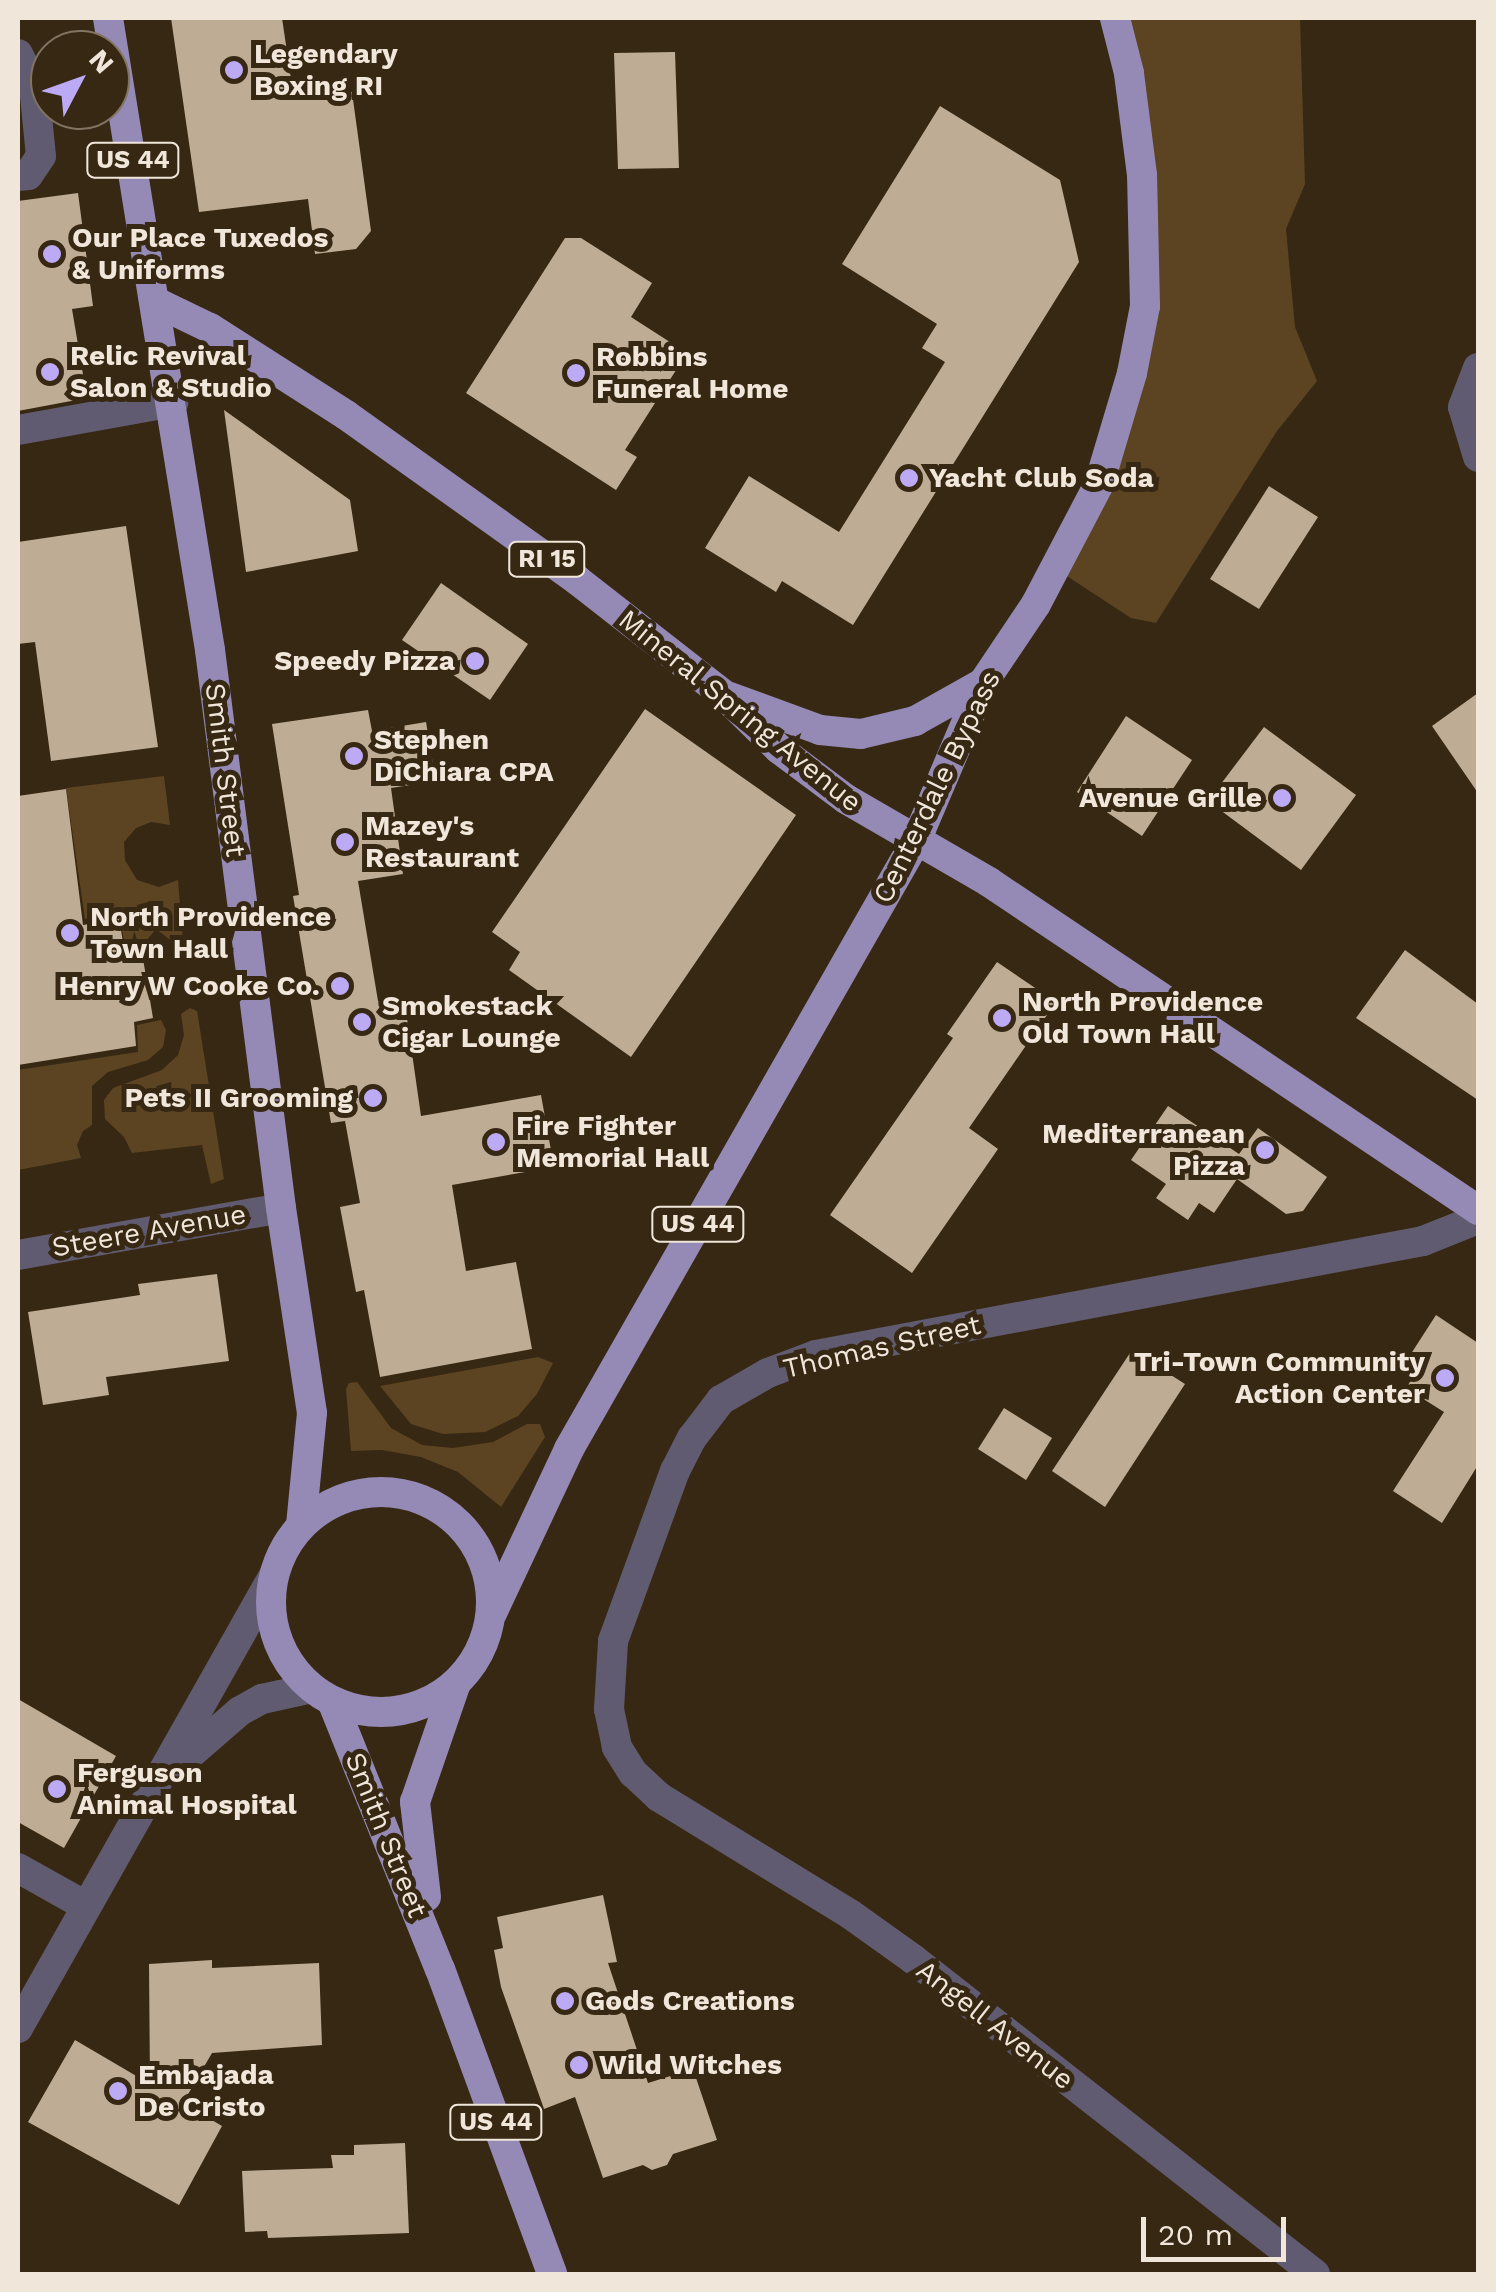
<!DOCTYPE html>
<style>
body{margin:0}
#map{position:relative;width:1496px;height:2292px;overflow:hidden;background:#372813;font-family:"Work Sans",sans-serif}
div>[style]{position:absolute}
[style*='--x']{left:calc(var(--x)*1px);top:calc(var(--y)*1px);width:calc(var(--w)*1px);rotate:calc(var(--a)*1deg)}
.green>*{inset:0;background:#5c4422}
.building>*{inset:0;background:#beac94}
.minor>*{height:30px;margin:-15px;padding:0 15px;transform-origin:15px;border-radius:15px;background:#605b70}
.major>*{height:30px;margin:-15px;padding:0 15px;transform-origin:15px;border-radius:15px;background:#948ab5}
.major>.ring{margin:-15px;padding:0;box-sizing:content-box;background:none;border:30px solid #948ab5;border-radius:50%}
.dots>*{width:28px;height:28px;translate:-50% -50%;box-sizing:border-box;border:5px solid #372813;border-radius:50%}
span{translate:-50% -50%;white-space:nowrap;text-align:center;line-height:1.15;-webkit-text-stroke:10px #372813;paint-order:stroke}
.shield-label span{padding:2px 8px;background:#372813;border:2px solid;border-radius:8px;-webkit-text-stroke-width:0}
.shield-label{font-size:25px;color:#f0e6da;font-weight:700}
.poi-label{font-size:28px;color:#f0e6da;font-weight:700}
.left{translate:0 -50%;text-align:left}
.right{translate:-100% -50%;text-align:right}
.street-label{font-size:28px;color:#f0e6da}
.frame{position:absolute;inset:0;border:20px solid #f0e6da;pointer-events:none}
.north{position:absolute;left:30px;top:30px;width:100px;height:100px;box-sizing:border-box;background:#372813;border:2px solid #817463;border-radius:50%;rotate:49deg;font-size:28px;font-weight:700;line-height:40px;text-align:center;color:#f0e6da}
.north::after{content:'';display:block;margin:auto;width:35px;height:45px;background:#bcaaf5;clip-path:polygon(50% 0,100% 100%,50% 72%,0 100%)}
.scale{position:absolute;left:1141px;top:2217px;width:145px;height:45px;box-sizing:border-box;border:5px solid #f0e6da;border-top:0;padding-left:12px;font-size:30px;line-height:35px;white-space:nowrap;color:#f0e6da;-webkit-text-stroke:8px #372813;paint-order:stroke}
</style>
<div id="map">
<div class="green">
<div style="clip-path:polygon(1099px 18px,1300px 18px,1305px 184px,1286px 229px,1295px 327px,1317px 381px,1277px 431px,1156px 623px,1131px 618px,1050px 565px,1097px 451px,1125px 360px,1140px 198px,1139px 155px)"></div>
<div style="clip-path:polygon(164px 776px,170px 825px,151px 822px,136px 828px,124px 842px,125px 860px,137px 880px,159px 887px,178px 880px,183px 942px,178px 946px,156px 929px,146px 941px,124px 939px,118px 914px,85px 919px,66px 788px)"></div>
<div style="clip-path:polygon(190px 1008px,197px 1011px,224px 1179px,211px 1184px,202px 1145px,132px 1153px,124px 1137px,105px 1119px,104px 1100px,113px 1088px,162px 1070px,178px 1055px,184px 1035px,181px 1014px)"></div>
<div style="clip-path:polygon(161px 1020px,166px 1030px,163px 1047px,148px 1060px,108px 1072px,92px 1086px,92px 1125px,83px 1131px,77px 1145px,81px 1158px,18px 1170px,18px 1070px,138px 1052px,137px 1025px)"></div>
<div style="clip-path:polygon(538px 1357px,553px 1363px,537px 1394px,518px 1416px,485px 1432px,443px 1434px,411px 1424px,380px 1386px)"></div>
<div style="clip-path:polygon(357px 1382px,391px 1428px,422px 1445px,453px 1448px,493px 1442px,527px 1424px,540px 1424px,545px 1437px,501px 1507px,458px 1472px,421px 1457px,382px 1450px,351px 1451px,346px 1389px,349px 1383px)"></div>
</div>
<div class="building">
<div style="clip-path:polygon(171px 18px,282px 18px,294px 99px,352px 92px,371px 231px,356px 249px,315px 254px,308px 199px,199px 212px)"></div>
<div style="clip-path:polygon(675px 52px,679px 168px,618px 169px,614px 53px)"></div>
<div style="clip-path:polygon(940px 106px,1060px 180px,1079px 262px,853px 625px,782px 581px,776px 592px,705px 548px,749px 476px,839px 532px,945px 362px,922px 348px,937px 324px,842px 264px)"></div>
<div style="clip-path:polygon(78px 193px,93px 306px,72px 309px,87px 398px,18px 411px,18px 201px)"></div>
<div style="clip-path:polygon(565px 238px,581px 238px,652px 283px,631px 317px,687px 353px,625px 450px,637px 457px,616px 490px,466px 393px)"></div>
<div style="clip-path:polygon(224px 410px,350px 500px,358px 551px,246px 572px)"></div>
<div style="clip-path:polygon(1269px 486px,1318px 517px,1259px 609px,1210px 579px)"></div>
<div style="clip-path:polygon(126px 526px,158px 747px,51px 761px,35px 642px,18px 644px,18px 542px)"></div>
<div style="clip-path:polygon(441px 583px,528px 644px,490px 700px,402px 640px)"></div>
<div style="clip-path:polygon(1478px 693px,1478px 793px,1432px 726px)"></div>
<div style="clip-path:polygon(645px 709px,796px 815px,631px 1057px,509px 970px,520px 952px,492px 932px)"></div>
<div style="clip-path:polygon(368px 710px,372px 731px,426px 722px,436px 781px,391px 788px,403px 874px,358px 881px,378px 1001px,404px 997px,421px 1116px,541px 1095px,554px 1167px,452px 1185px,466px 1271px,516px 1262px,532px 1349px,380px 1377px,364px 1290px,356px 1292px,340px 1207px,360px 1203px,345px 1121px,331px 1123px,293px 896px,299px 895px,272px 724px)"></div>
<div style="clip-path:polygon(1126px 716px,1192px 760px,1142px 836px,1077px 792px)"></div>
<div style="clip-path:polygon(1264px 727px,1356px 795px,1301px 870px,1208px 801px)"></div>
<div style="clip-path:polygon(66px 789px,83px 925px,119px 919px,123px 942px,140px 941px,153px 1018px,134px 1022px,136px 1046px,18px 1065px,18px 796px)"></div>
<div style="clip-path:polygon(1405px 950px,1478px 1004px,1478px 1100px,1356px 1018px)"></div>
<div style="clip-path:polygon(997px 962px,1056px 1002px,969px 1128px,998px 1149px,912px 1273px,830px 1215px,953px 1038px,947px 1034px)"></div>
<div style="clip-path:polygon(1168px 1106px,1239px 1154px,1258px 1128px,1327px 1177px,1303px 1211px,1286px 1214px,1237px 1179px,1214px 1213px,1199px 1203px,1188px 1220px,1156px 1198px,1166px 1184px,1131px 1160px)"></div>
<div style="clip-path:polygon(217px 1274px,229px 1361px,106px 1377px,109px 1395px,43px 1405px,28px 1312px,140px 1295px,138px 1284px)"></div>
<div style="clip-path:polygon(1436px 1315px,1478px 1343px,1478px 1465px,1442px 1523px,1393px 1491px,1444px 1412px,1406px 1388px,1419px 1368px,1407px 1360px)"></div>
<div style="clip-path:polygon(1132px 1350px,1185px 1384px,1105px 1507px,1052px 1471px)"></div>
<div style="clip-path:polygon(1004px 1408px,1052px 1438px,1026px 1480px,978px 1449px)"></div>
<div style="clip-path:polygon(18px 1699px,116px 1756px,64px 1848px,18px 1822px)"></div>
<div style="clip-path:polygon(603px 1895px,617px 1962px,608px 1963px,648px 2083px,693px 2069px,717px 2140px,673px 2154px,667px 2165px,652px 2170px,643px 2165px,603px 2178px,575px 2097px,544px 2109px,501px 1987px,494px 1950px,503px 1948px,497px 1917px)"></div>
<div style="clip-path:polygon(212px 1960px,212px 1968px,319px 1963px,322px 2045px,212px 2053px,183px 2103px,222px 2126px,179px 2205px,28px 2122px,75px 2040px,150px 2084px,149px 1964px)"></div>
<div style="clip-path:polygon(405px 2143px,409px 2233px,268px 2238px,267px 2231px,245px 2232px,242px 2171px,333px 2168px,331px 2155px,354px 2155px,354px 2145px)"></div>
</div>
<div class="minor">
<div style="--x:18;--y:54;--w:36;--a:63"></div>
<div style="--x:34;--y:86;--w:70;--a:84.3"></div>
<div style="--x:41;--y:156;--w:23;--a:124"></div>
<div style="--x:28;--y:175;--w:10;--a:174"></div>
<div style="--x:1478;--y:368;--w:42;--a:111"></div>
<div style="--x:1463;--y:407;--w:52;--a:73.3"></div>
<div style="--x:18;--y:430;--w:158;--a:-10.2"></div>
<div style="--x:18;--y:1255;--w:267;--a:-10.1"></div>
<div style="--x:180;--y:1763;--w:79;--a:-40.9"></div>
<div style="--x:240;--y:1711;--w:25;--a:-29"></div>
<div style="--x:262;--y:1699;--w:51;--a:-12.4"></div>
<div style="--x:18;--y:1868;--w:78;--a:29.2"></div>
<div style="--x:18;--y:2028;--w:520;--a:-60.53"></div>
<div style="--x:1315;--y:2274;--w:511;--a:-141.92"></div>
<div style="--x:913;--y:1959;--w:77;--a:-144.5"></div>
<div style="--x:850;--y:1914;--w:224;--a:-148.5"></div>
<div style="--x:659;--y:1797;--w:35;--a:-137"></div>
<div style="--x:633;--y:1773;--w:31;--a:-122"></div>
<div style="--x:617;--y:1747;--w:39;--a:-102"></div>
<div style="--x:609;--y:1709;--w:68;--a:-86.6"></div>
<div style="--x:613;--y:1641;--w:181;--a:-70"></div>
<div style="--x:675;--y:1471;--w:37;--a:-63"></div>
<div style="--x:692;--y:1438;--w:48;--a:-52.7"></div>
<div style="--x:721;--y:1400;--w:54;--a:-29.9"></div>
<div style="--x:768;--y:1373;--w:51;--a:-20.6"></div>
<div style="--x:816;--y:1355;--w:618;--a:-10.64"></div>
<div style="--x:1423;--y:1241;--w:59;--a:-21.8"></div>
</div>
<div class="major">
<div style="--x:108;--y:18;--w:640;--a:80.83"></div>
<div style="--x:210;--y:650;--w:562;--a:82.75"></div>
<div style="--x:281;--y:1208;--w:207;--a:81.4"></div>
<div style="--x:312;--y:1413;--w:113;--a:95.6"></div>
<div style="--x:158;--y:303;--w:58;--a:25.7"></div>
<div style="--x:210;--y:328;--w:161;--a:32.6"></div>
<div style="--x:346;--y:415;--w:284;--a:35.5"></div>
<div style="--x:577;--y:580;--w:185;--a:38"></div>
<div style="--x:723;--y:694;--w:78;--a:44.5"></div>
<div style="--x:779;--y:749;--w:84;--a:36.7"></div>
<div style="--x:846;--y:799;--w:165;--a:30.1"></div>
<div style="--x:989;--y:882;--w:589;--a:33.85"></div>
<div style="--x:730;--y:697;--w:96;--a:20.1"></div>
<div style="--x:820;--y:730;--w:41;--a:5.6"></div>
<div style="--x:861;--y:734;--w:56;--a:-13.5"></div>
<div style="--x:915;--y:721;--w:78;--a:-29.2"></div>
<div class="ring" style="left:271px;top:1492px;width:190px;height:190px"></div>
<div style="--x:492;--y:1613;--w:181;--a:-64.8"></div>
<div style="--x:569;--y:1449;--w:700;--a:-60.29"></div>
<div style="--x:916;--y:841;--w:172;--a:-67"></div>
<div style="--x:983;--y:683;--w:95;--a:-56.1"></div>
<div style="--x:1036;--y:604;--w:136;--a:-62.3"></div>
<div style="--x:1099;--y:484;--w:116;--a:-73.4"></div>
<div style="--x:1132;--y:373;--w:68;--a:-79"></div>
<div style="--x:1145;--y:306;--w:131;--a:-91.3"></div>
<div style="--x:1142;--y:175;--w:103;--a:-97.3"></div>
<div style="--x:1129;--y:73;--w:57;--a:-104.3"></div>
<div style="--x:332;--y:1701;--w:289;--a:68.1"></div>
<div style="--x:440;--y:1969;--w:325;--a:69.8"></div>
<div style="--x:426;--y:1897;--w:96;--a:-96.6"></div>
<div style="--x:415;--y:1802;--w:126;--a:-71"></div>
</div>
<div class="dots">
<div style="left:234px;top:70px;background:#bcaaf5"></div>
<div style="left:52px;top:254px;background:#bcaaf5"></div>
<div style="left:50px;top:372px;background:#bcaaf5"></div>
<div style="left:576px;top:373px;background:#bcaaf5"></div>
<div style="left:909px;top:478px;background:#bcaaf5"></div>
<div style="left:475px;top:661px;background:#bcaaf5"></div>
<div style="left:354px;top:756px;background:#bcaaf5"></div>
<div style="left:1282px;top:798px;background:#bcaaf5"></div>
<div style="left:345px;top:842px;background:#bcaaf5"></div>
<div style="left:70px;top:933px;background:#bcaaf5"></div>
<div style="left:340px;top:986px;background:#bcaaf5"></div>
<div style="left:1002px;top:1018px;background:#bcaaf5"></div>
<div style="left:362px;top:1022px;background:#bcaaf5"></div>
<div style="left:373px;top:1098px;background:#bcaaf5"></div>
<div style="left:496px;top:1142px;background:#bcaaf5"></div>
<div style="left:1265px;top:1150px;background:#bcaaf5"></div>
<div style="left:1445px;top:1378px;background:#bcaaf5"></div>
<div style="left:57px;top:1789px;background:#bcaaf5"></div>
<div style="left:565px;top:2001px;background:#bcaaf5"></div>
<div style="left:579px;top:2065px;background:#bcaaf5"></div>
<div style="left:118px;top:2091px;background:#bcaaf5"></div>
</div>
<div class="shield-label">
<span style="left:133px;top:160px">US 44</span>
<span style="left:547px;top:559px">RI 15</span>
<span style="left:698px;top:1224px">US 44</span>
<span style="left:496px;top:2122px">US 44</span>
</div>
<div class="poi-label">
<span class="left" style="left:254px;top:70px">Legendary<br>Boxing RI</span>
<span class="left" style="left:72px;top:254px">Our Place Tuxedos<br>&amp; Uniforms</span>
<span class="left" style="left:70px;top:372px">Relic Revival<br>Salon &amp; Studio</span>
<span class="left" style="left:596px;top:373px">Robbins<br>Funeral Home</span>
<span class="left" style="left:929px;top:478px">Yacht Club Soda</span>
<span class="right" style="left:455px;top:661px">Speedy Pizza</span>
<span class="left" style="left:374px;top:756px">Stephen<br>DiChiara CPA</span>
<span class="right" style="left:1262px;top:798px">Avenue Grille</span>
<span class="left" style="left:365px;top:842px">Mazey's<br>Restaurant</span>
<span class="left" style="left:90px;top:933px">North Providence<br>Town Hall</span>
<span class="right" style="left:320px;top:986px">Henry W Cooke Co.</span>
<span class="left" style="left:1022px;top:1018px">North Providence<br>Old Town Hall</span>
<span class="left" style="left:382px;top:1022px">Smokestack<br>Cigar Lounge</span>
<span class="right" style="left:353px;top:1098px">Pets II Grooming</span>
<span class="left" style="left:516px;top:1142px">Fire Fighter<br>Memorial Hall</span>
<span class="right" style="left:1245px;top:1150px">Mediterranean<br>Pizza</span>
<span class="right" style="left:1425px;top:1378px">Tri-Town Community<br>Action Center</span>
<span class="left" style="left:77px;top:1789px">Ferguson<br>Animal Hospital</span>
<span class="left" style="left:585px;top:2001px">Gods Creations</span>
<span class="left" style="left:599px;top:2065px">Wild Witches</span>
<span class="left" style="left:138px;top:2091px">Embajada<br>De Cristo</span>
</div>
<div class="street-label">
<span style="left:740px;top:711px;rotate:39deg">Mineral Spring Avenue</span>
<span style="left:225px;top:770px;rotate:83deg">Smith Street</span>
<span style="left:937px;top:787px;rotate:-64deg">Centerdale Bypass</span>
<span style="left:149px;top:1231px;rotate:-10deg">Steere Avenue</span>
<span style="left:882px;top:1347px;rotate:-13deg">Thomas Street</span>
<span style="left:386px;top:1835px;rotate:68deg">Smith Street</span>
<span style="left:995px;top:2025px;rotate:38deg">Angell Avenue</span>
</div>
<div class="frame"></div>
<div class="north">N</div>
<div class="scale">20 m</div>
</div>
